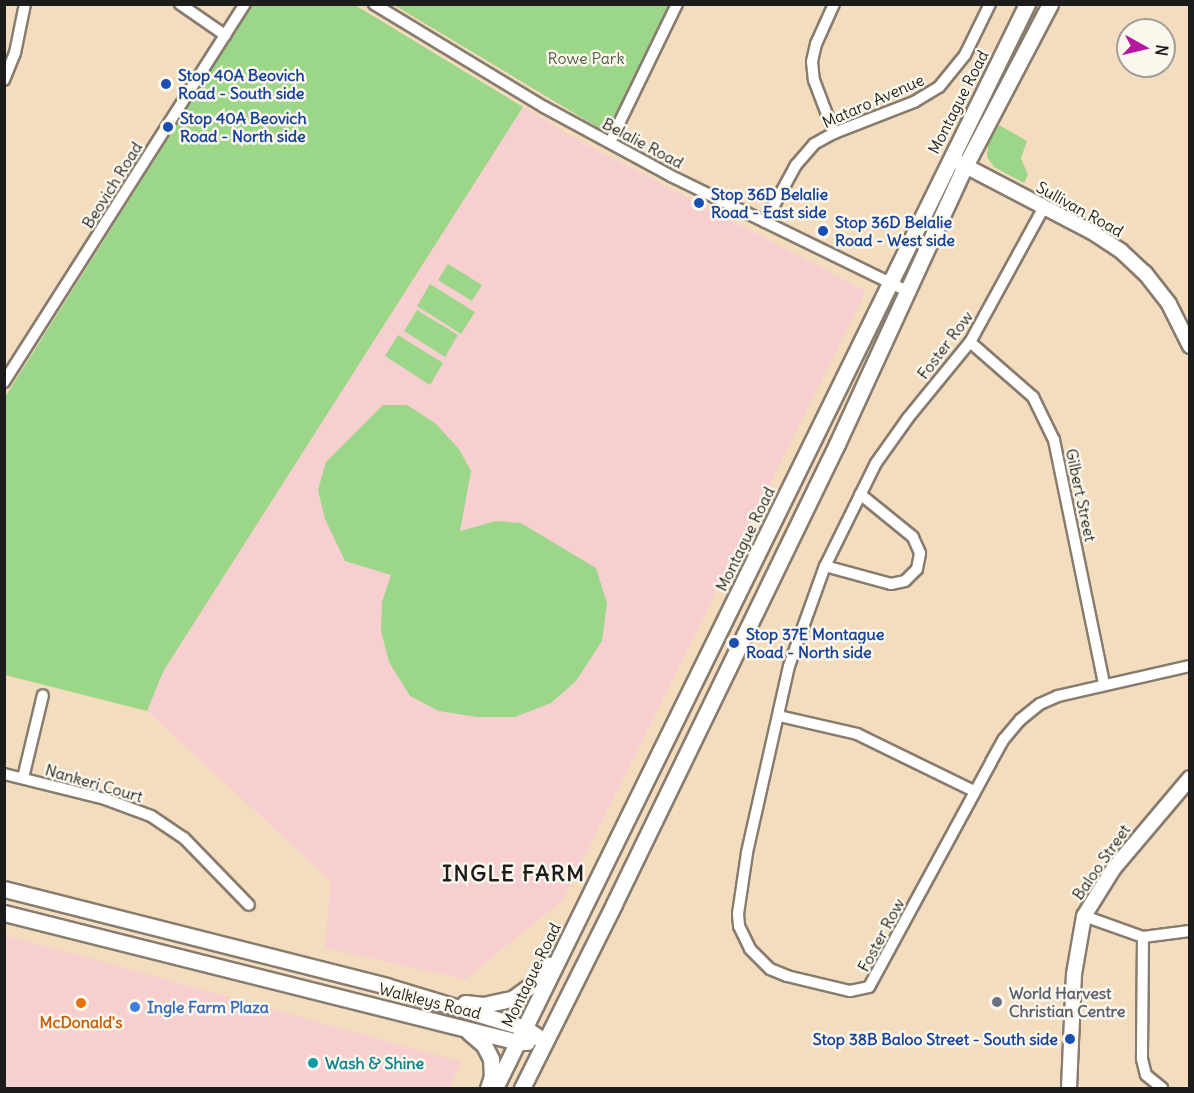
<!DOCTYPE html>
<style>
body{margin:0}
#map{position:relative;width:1194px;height:1093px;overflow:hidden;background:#f4dcbf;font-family:Delius,sans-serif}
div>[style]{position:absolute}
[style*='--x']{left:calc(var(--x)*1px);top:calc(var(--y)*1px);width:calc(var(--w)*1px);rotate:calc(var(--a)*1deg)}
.built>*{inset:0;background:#f7cfd1}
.green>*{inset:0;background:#9cd689}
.roads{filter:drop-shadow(2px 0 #887c6e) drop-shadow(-2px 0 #887c6e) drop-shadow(0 2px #887c6e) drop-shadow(0 -2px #887c6e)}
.minor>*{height:10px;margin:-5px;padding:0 5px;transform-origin:5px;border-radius:5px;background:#fff}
.tertiary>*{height:14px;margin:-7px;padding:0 7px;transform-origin:7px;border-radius:7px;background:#fff}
.secondary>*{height:15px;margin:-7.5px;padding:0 7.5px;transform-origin:7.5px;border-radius:7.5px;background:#fff}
.dots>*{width:16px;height:16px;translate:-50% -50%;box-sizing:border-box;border:3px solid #fbf7ec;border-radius:50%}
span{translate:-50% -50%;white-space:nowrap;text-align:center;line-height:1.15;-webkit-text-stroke:5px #fbf7ec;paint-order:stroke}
.park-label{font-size:16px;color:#495d42}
.transit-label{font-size:16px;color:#164399;font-weight:700}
.left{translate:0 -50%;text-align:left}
.right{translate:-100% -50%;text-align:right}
.street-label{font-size:16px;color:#1c1c1c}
.worship-label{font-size:16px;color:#5b616d;font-weight:700}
.shop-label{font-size:16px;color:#366cbe;font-weight:700}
.food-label{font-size:16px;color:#c56008;font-weight:700}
.culture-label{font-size:16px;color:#0d838f;font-weight:700}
.district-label{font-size:22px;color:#1c1c1c;font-weight:700;letter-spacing:1.5px}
.frame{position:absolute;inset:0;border:6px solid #1c1c1c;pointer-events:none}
.north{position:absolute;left:1116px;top:18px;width:60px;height:60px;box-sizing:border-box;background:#fbf7ec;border:2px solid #a29f99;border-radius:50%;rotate:98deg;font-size:16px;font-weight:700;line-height:24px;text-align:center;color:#1c1c1c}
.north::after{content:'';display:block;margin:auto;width:21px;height:27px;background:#b5179e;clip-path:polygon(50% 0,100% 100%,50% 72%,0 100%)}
</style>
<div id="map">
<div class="built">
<div style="clip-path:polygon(523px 107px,563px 132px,866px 291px,562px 901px,465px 979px,325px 948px,331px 881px,147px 711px,164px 670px)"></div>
<div style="clip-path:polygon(4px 935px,68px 952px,462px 1062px,449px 1088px,5px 1088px)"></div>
</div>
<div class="green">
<div style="clip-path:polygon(253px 4px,355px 5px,523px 107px,164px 670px,147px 711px,5px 675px,5px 397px)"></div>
<div style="clip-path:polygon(394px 5px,671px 5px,609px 134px)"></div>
<div style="clip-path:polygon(999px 125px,1027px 141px,1021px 158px,1028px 175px,1024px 183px,994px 167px,987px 157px,988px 144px)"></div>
<div style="clip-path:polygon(448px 264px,482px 285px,472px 301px,438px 280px)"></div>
<div style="clip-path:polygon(430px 284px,475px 312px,461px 334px,417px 306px)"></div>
<div style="clip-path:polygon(417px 310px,458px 335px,445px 357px,404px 331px)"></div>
<div style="clip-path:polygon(398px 335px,443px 363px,430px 385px,385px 356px)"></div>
<div style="clip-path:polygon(383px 405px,407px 405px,435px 423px,459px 449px,471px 471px,460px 531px,496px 521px,521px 523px,596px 568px,607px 603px,602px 641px,576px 681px,551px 703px,515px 717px,477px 717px,439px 711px,410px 696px,389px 662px,381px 631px,382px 602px,391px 575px,345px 561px,325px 519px,318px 490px,326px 462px)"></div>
</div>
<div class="roads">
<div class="minor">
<div style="--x:180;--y:4;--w:55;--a:34.6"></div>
<div style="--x:374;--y:4;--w:199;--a:31.2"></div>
<div style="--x:544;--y:107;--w:145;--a:28.5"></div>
<div style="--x:671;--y:176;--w:263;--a:26"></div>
<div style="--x:834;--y:4;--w:44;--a:114.2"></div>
<div style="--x:816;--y:44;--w:18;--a:103"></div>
<div style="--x:812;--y:62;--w:18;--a:84"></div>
<div style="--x:814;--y:80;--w:57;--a:69.3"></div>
<div style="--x:4;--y:80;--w:29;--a:-68"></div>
<div style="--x:15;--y:53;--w:50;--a:-78.5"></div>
<div style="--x:610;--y:142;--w:153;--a:-64.1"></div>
<div style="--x:1044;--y:207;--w:154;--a:118.7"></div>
<div style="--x:970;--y:342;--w:98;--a:129.2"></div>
<div style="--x:908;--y:418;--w:55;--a:125.4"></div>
<div style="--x:876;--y:463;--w:115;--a:116.3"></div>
<div style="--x:825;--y:566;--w:106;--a:109.8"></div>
<div style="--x:789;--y:666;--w:192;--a:102.7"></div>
<div style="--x:747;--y:853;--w:62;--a:98.4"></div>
<div style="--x:738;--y:914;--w:12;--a:85"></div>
<div style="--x:739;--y:926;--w:25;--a:64"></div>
<div style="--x:750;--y:949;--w:28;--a:45"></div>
<div style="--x:770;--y:969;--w:18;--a:22"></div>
<div style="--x:787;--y:976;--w:65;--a:13.4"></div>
<div style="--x:850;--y:991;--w:19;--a:-12"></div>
<div style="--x:869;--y:987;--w:256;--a:-61.5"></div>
<div style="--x:991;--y:762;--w:26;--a:-61"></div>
<div style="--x:1004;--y:739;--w:25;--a:-50"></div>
<div style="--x:1020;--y:720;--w:26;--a:-39"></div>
<div style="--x:1040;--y:704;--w:20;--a:-24"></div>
<div style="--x:1058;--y:696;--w:135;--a:-12.8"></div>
<div style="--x:765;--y:222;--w:65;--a:-61.5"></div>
<div style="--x:796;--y:165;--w:28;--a:-49"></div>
<div style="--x:814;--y:144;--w:23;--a:-29"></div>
<div style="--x:834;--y:133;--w:86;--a:-21.2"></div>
<div style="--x:914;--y:102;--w:29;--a:-31"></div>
<div style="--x:939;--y:87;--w:41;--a:-50.9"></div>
<div style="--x:965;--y:55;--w:57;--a:-63.9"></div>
<div style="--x:970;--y:342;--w:84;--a:41.1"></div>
<div style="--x:1033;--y:397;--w:48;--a:64"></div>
<div style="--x:1054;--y:440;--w:249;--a:78.4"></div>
<div style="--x:4;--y:382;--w:448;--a:-57.5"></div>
<div style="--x:825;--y:566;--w:68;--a:15.3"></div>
<div style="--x:891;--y:584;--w:14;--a:-12"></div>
<div style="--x:905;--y:581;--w:17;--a:-45"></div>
<div style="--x:917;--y:569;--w:16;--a:-79"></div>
<div style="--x:920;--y:553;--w:17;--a:-114"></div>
<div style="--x:913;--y:537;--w:68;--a:-140.9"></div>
<div style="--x:779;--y:716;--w:80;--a:13"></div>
<div style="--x:857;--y:734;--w:130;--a:26"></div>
<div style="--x:4;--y:774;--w:104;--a:13.9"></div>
<div style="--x:105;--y:799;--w:49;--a:20.3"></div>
<div style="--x:151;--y:816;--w:40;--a:34"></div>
<div style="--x:184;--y:838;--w:93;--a:45.9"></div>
<div style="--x:23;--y:778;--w:85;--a:-76.5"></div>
<div style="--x:1084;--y:916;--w:63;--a:19.6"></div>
<div style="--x:1143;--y:937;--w:47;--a:-7.3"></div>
<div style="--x:1143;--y:937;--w:122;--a:90.5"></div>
<div style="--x:1142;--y:1059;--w:16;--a:76"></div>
<div style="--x:1146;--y:1075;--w:21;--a:39"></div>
</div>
<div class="tertiary">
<div style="--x:956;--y:161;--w:153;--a:27.6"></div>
<div style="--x:1092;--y:232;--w:35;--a:33"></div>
<div style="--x:1121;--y:251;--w:33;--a:43"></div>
<div style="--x:1145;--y:273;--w:39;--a:52"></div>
<div style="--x:1169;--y:304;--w:47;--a:63.4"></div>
<div style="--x:1069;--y:1088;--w:114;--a:-87.5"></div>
<div style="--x:1074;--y:974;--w:59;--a:-80.2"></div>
<div style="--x:1084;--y:916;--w:57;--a:-58"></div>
<div style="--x:1114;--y:868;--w:118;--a:-49.8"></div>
</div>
<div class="secondary">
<div style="--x:4;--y:889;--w:394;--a:14.2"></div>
<div style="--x:386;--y:986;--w:145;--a:16.8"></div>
<div style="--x:525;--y:1028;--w:24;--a:35"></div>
<div style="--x:4;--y:913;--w:530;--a:14.09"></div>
<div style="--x:518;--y:1042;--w:9;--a:0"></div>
<div style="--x:465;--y:1003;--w:18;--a:6"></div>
<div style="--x:483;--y:1005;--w:30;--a:-12"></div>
<div style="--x:512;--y:999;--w:26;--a:-36"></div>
<div style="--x:533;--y:984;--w:25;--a:-50"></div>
<div style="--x:469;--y:1032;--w:20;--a:41"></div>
<div style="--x:484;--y:1045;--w:16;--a:63"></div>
<div style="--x:491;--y:1059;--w:17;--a:87"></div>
<div style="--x:492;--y:1076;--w:13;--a:108"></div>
<div style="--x:495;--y:1088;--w:1208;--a:-63.86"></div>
<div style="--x:522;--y:1088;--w:206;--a:-63.4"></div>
<div style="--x:614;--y:904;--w:511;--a:-64.14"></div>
<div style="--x:837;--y:444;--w:306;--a:-65.3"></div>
<div style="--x:965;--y:166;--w:183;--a:-62.3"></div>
</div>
</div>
<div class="dots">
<div style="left:166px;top:84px;background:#1a4fb4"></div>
<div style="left:168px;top:127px;background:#1a4fb4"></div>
<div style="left:699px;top:203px;background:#1a4fb4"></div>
<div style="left:823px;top:231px;background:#1a4fb4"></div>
<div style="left:734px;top:643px;background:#1a4fb4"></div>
<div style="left:997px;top:1002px;background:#6b7280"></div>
<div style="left:81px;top:1003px;background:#e8710a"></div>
<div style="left:135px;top:1007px;background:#3f7fe0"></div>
<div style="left:1070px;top:1039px;background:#1a4fb4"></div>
<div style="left:313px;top:1063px;background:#0f9aa8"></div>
</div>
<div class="park-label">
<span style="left:586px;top:58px">Rowe Park</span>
</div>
<div class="transit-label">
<span class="left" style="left:178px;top:84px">Stop 40A Beovich<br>Road - South side</span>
<span class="left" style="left:180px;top:127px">Stop 40A Beovich<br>Road - North side</span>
<span class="left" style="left:711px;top:203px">Stop 36D Belalie<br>Road - East side</span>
<span class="left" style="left:835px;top:231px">Stop 36D Belalie<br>Road - West side</span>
<span class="left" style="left:746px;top:643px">Stop 37E Montague<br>Road - North side</span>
<span class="right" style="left:1058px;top:1039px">Stop 38B Baloo Street - South side</span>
</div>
<div class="street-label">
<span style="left:873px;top:101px;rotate:-24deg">Mataro Avenue</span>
<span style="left:958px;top:102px;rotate:-63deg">Montague Road</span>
<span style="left:643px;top:143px;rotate:28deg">Belalie Road</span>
<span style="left:112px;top:185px;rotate:-58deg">Beovich Road</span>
<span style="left:1080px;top:209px;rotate:29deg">Sullivan Road</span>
<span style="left:945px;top:345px;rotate:-53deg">Foster Row</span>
<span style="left:1081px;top:495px;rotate:78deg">Gilbert Street</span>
<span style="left:745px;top:539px;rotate:-64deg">Montague Road</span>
<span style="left:94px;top:783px;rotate:16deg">Nankeri Court</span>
<span style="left:1101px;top:862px;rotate:-55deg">Baloo Street</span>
<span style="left:881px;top:935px;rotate:-62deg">Foster Row</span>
<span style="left:531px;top:975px;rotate:-64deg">Montague Road</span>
<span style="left:430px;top:1001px;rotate:14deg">Walkleys Road</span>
</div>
<div class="worship-label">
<span class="left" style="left:1009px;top:1002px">World Harvest<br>Christian Centre</span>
</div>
<div class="shop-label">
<span class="left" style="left:147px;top:1007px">Ingle Farm Plaza</span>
</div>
<div class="food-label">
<span style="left:81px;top:1022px">McDonald's</span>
</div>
<div class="culture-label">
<span class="left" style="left:325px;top:1063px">Wash &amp; Shine</span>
</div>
<div class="district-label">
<span style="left:514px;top:874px">INGLE FARM</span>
</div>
<div class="frame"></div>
<div class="north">N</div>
</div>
